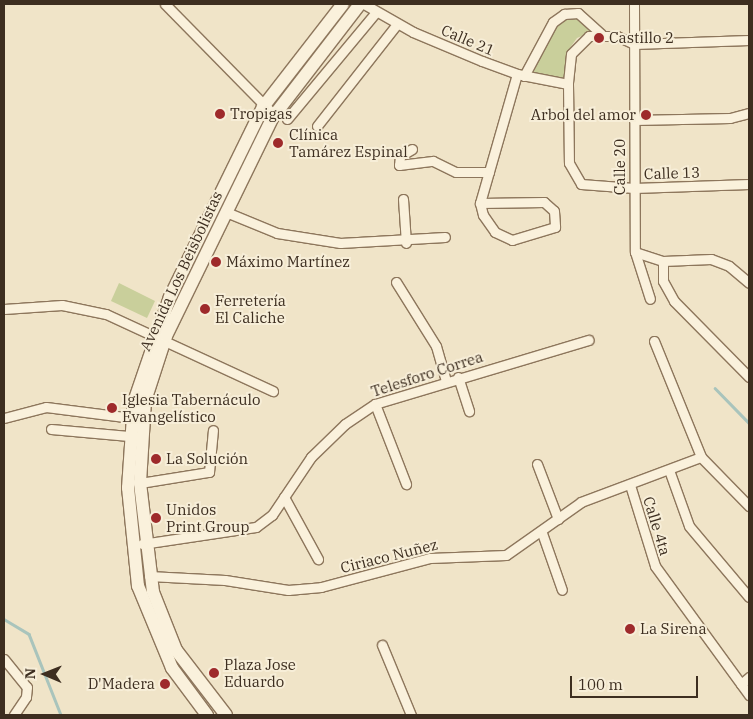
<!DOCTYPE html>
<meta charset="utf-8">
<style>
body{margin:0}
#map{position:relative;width:753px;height:719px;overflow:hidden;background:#f0e4c8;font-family:"IBM Plex Serif",serif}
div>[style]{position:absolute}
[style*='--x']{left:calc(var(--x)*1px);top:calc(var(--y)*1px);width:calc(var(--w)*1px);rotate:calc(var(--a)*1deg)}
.green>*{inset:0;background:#c9cf9b}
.stream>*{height:2.5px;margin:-1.25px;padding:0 1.25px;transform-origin:1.25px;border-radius:1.25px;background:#a9c4bc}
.roads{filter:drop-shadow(1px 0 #8d765c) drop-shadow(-1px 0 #8d765c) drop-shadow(0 1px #8d765c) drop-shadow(0 -1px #8d765c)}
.minor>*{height:9px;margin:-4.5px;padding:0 4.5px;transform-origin:4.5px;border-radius:4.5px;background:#faf1dc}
.secondary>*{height:12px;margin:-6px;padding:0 6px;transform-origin:6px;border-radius:6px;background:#faf1dc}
.dots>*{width:14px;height:14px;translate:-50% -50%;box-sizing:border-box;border:2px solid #f7eed8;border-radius:50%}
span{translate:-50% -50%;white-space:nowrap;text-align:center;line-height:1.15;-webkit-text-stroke:4px #f7eed8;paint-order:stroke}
.poi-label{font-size:15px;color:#3d2e20}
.left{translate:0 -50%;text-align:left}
.right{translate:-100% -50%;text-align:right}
.street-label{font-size:15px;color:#3d2e20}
.frame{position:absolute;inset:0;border:5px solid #3d2e20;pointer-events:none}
.north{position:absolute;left:20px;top:649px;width:50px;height:50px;-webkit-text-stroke:4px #f7eed8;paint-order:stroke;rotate:271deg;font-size:14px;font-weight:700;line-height:20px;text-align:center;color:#3d2e20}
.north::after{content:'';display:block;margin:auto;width:18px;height:22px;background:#3d2e20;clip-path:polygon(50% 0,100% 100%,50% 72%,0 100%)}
.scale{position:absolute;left:570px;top:676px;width:128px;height:22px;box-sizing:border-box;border:2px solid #3d2e20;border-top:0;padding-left:6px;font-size:15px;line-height:18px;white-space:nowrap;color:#3d2e20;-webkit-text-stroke:4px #f7eed8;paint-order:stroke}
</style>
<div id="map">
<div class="green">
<div style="clip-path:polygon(576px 16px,594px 31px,577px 38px,567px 52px,568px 80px,532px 76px,554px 24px)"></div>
<div style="clip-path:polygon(119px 283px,155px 301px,147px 318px,111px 301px)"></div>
</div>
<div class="stream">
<div style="--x:715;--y:388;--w:49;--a:45.8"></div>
<div style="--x:4;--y:619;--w:29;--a:31"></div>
<div style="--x:29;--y:634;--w:87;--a:68.4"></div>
</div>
<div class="roads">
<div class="minor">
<div style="--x:165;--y:4;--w:156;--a:45.5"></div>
<div style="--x:364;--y:4;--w:56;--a:29.7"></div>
<div style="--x:413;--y:32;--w:75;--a:22.8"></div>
<div style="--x:482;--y:61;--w:37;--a:20"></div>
<div style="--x:517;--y:74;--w:52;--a:11.1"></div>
<div style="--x:634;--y:4;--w:248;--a:89.8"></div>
<div style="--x:635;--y:252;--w:49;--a:72.3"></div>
<div style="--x:749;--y:40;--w:115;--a:178"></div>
<div style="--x:634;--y:44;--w:19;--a:-155"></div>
<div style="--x:617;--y:36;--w:28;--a:180"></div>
<div style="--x:589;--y:36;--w:25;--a:135"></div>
<div style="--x:571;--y:54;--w:30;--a:96"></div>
<div style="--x:568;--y:84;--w:79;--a:89.3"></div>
<div style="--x:569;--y:163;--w:24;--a:60"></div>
<div style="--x:581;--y:184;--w:53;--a:4.3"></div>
<div style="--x:634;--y:188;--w:115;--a:-2"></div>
<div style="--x:524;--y:76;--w:61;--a:-61.8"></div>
<div style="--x:553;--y:22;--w:14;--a:-36"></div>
<div style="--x:564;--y:14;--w:14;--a:-4"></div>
<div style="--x:578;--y:13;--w:31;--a:42"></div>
<div style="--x:287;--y:119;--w:139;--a:-50.2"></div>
<div style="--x:634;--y:120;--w:96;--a:-1.2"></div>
<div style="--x:730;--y:118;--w:20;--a:-15"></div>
<div style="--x:317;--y:126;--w:130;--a:-51.9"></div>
<div style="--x:412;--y:149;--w:14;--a:150"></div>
<div style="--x:400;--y:156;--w:9;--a:96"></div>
<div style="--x:399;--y:165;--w:34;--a:-7"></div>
<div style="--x:433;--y:161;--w:25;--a:26"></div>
<div style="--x:456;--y:172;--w:33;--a:0"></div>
<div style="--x:403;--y:199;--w:44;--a:86.1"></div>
<div style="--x:480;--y:203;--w:64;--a:-0.9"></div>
<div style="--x:544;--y:202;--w:13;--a:42"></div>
<div style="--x:554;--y:211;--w:16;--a:86"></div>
<div style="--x:555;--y:227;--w:45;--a:163.2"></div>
<div style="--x:512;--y:240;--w:19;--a:-155"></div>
<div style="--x:495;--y:232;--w:21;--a:-125"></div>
<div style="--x:483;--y:215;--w:12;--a:-104"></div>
<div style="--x:480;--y:203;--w:134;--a:-74"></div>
<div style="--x:226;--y:212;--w:55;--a:22.4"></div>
<div style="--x:277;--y:233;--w:64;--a:9"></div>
<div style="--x:340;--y:243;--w:105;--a:-3.3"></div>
<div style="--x:635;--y:252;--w:29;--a:18"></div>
<div style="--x:663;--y:261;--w:48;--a:-2.4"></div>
<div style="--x:711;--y:259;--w:19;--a:21"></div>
<div style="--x:729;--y:266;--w:26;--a:40"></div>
<div style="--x:663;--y:261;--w:20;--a:90"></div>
<div style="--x:663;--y:281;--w:23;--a:61"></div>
<div style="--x:674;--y:301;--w:107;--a:45.4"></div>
<div style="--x:396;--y:282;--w:75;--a:58"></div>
<div style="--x:436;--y:346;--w:35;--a:74"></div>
<div style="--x:4;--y:309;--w:58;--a:-3.9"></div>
<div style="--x:62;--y:305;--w:45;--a:11.6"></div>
<div style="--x:106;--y:314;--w:184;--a:24.8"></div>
<div style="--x:654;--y:341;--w:125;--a:67.9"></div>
<div style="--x:701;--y:457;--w:69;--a:45.6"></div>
<div style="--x:458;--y:377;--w:36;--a:72"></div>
<div style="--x:375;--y:404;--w:86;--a:68.8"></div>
<div style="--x:4;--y:418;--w:43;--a:-14.7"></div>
<div style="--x:46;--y:407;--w:87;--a:7.3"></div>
<div style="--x:51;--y:429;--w:78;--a:5.1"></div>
<div style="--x:537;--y:464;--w:59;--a:69.1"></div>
<div style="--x:669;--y:470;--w:59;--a:70.3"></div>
<div style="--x:689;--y:526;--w:93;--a:49.8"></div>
<div style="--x:140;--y:483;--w:70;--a:-9.1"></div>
<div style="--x:209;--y:472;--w:42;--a:-84.6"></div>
<div style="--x:630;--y:485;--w:85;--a:72.8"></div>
<div style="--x:655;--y:566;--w:160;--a:53.9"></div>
<div style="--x:284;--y:497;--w:71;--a:61.3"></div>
<div style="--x:542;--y:533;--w:60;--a:70.7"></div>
<div style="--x:142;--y:544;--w:115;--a:-8.5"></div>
<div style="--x:256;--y:527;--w:20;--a:-37"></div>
<div style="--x:272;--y:515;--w:70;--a:-56.1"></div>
<div style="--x:311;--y:457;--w:47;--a:-44.1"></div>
<div style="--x:345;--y:424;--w:36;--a:-34"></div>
<div style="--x:375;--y:404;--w:223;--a:-16.7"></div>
<div style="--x:149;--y:576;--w:76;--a:3"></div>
<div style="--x:225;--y:580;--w:64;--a:9"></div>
<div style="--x:288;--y:590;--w:33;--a:-5"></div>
<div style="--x:321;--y:587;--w:113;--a:-14.9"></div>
<div style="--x:430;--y:558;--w:76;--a:-2.3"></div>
<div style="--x:506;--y:555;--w:92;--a:-35.2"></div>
<div style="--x:581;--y:502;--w:128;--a:-20.6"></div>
<div style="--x:382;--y:645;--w:76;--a:67.5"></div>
<div style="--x:4;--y:659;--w:36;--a:51"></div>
<div style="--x:27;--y:687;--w:10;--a:96"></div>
<div style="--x:26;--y:697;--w:22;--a:124"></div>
<div style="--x:741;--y:684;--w:11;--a:-41"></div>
</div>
<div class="secondary">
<div style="--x:207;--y:715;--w:59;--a:-126.7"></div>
<div style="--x:172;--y:668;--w:89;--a:-112.5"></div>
<div style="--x:138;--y:586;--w:99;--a:-95.8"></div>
<div style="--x:128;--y:488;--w:86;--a:-86"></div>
<div style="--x:134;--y:402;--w:111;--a:-71.1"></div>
<div style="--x:170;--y:297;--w:212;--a:-63.9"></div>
<div style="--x:263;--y:107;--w:130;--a:-52.2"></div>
<div style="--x:226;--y:715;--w:82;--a:-127.6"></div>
<div style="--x:176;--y:650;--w:62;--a:-111.6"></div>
<div style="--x:153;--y:592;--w:110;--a:-96.8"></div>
<div style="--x:140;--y:483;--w:82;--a:-86.5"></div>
<div style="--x:145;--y:401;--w:68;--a:-72.1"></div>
<div style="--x:166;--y:336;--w:244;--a:-64"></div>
<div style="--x:273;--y:117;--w:143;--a:-52.4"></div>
</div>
</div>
<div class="dots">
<div style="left:599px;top:38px;background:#9e2a2b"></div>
<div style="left:220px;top:114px;background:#9e2a2b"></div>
<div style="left:646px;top:115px;background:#9e2a2b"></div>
<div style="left:278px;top:143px;background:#9e2a2b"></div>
<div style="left:216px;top:262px;background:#9e2a2b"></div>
<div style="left:205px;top:309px;background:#9e2a2b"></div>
<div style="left:112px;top:408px;background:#9e2a2b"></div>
<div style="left:156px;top:459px;background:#9e2a2b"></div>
<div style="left:156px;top:518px;background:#9e2a2b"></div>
<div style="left:630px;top:629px;background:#9e2a2b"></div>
<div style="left:214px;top:673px;background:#9e2a2b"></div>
<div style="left:165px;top:684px;background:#9e2a2b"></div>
</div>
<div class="poi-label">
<span class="left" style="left:609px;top:38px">Castillo 2</span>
<span class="left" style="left:230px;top:114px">Tropigas</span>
<span class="right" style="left:636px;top:115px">Arbol del amor</span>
<span class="left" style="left:289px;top:143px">Clínica<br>Tamárez Espinal</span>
<span class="left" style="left:226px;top:262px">Máximo Martínez</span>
<span class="left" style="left:215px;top:309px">Ferretería<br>El Caliche</span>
<span class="left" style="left:122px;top:408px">Iglesia Tabernáculo<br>Evangelístico</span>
<span class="left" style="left:166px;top:459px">La Solución</span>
<span class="left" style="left:166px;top:518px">Unidos<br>Print Group</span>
<span class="left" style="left:640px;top:629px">La Sirena</span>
<span class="left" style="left:224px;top:673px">Plaza Jose<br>Eduardo</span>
<span class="right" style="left:155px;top:684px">D'Madera</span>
</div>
<div class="street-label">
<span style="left:468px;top:40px;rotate:23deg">Calle 21</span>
<span style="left:620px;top:167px;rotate:-90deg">Calle 20</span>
<span style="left:672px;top:173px;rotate:-2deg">Calle 13</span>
<span style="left:181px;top:271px;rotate:-65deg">Avenida Los Beisbolistas</span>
<span style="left:427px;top:374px;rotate:-18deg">Telesforo Correa</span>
<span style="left:657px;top:526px;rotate:73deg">Calle 4ta</span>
<span style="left:389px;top:556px;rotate:-14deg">Ciriaco Nuñez</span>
</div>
<div class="frame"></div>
<div class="north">N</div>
<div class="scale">100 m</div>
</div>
